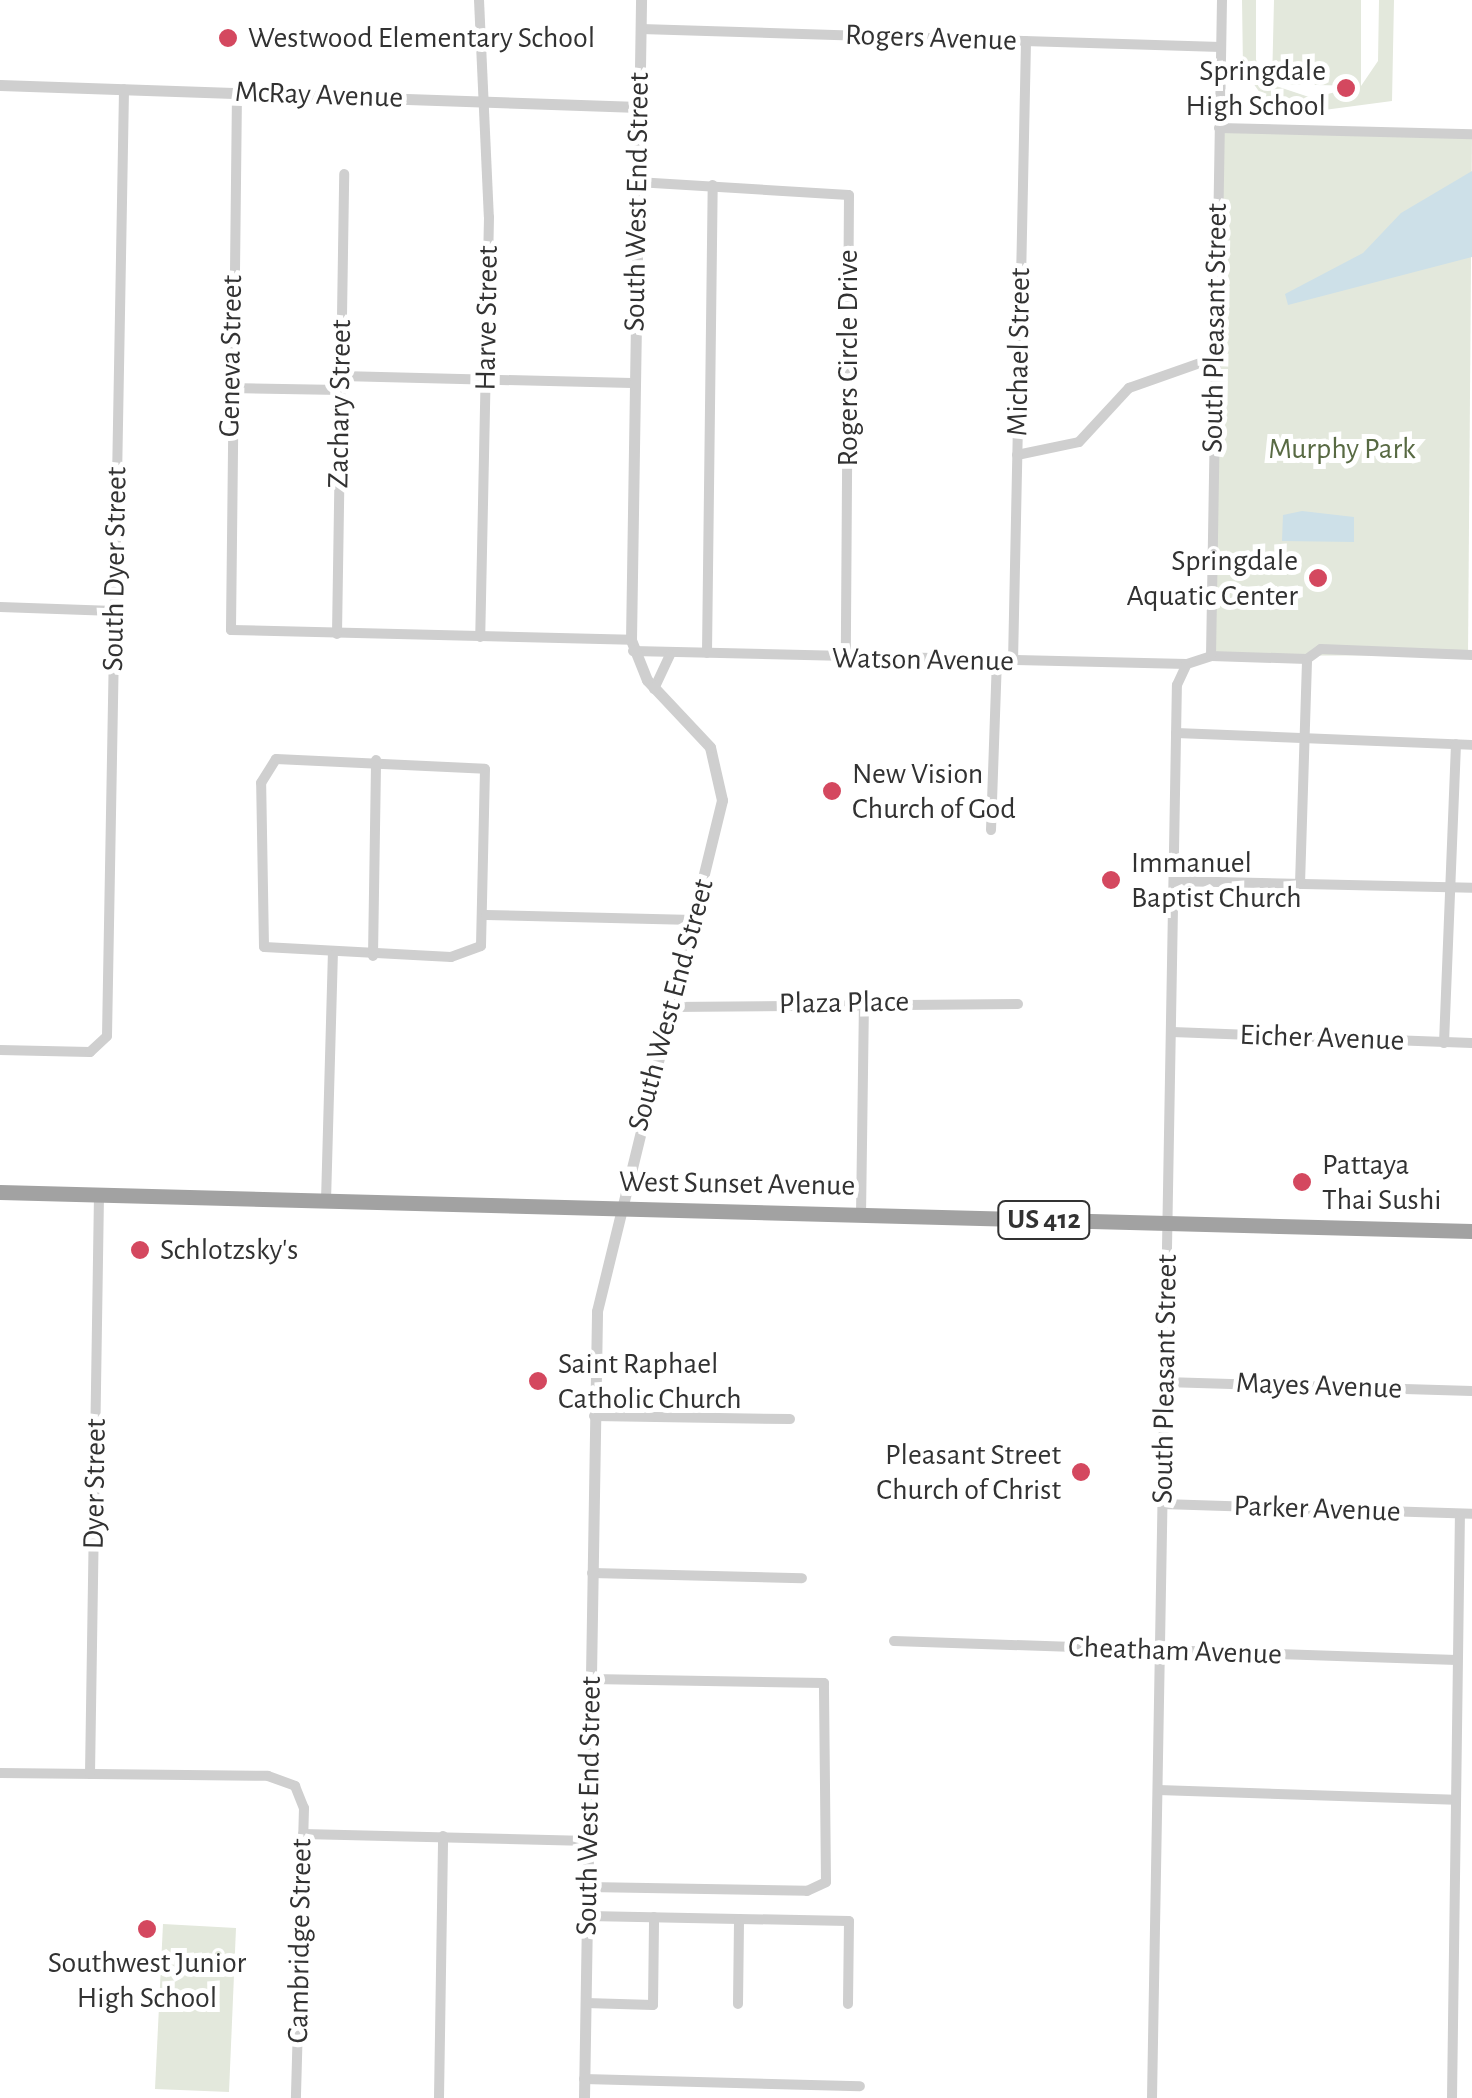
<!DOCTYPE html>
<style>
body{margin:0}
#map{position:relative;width:1472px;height:2098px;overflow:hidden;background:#fff;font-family:"Alegreya Sans",sans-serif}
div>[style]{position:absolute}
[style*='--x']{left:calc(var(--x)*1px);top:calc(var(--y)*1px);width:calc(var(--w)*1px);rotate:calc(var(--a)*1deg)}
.green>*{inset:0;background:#e3e8dc}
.water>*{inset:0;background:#cde0e8}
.minor>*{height:10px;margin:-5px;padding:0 5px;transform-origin:5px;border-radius:5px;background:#cfcfcf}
.tertiary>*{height:11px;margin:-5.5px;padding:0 5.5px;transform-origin:5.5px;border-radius:5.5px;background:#cfcfcf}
.trunk>*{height:15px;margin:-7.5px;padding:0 7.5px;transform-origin:7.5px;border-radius:7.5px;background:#a2a2a2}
.dots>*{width:28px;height:28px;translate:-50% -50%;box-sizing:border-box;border:5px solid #fff;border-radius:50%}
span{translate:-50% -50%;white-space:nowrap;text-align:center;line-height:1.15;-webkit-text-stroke:10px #fff;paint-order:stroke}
.shield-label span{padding:2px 8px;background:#fff;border:2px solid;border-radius:8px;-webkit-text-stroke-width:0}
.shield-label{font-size:28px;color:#323232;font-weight:700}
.poi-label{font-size:30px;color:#323232}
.left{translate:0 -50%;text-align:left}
.right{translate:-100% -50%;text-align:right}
.street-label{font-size:30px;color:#323232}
.park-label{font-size:30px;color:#586a43}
</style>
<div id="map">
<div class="green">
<div style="clip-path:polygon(evenodd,1242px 0,1256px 0,1256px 60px,1272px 84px,1274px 0,1361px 0,1361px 86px,1378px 61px,1379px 0,1394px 0,1392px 101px,1309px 112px,1263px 97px,1243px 69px,1242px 0,1273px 85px,1274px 84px,1359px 86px,1312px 98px,1273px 85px)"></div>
<div style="clip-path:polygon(1219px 128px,1472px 134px,1468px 655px,1211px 656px)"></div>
<div style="clip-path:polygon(163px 1924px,236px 1928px,229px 2092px,155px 2089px)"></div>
</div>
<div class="water">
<div style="clip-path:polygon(1472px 171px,1472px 257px,1288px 305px,1285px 294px,1363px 253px,1401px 213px)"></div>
<div style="clip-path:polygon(1302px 511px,1354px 517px,1354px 542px,1282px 541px,1283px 515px)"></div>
</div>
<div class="minor">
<div style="--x:479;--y:0;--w:217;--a:87.4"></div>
<div style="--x:489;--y:217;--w:420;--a:91.2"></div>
<div style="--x:641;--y:29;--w:580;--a:1.78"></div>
<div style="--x:237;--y:92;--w:538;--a:90.64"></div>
<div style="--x:231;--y:630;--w:400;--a:1.4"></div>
<div style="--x:1219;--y:128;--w:253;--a:1.4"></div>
<div style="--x:637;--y:182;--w:212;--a:3.5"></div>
<div style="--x:849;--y:195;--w:463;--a:90.4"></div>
<div style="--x:341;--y:376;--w:291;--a:1.4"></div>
<div style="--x:230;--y:388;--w:111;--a:1"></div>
<div style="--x:1017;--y:455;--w:63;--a:-11.8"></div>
<div style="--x:1079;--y:442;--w:74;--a:-47.2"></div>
<div style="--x:1129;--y:388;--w:90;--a:-19.4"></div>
<div style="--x:0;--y:607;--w:114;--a:2"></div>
<div style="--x:337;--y:634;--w:460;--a:-89.1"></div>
<div style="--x:633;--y:651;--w:554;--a:1.34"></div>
<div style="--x:1187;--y:664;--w:25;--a:-18"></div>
<div style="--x:1211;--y:656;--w:96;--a:1.8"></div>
<div style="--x:1307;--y:659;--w:17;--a:-36"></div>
<div style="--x:1321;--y:649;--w:151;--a:2.3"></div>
<div style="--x:707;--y:653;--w:468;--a:-89.3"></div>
<div style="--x:1211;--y:656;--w:656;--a:-89.04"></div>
<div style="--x:1013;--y:662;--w:621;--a:-88.8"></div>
<div style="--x:654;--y:689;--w:38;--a:-65"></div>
<div style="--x:1176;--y:733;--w:296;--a:2.3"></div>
<div style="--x:276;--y:759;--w:209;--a:2.7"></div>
<div style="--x:485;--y:769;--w:177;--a:91.3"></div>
<div style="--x:481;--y:946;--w:32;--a:160"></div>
<div style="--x:451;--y:957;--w:187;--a:-176.9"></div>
<div style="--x:264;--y:947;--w:164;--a:-91"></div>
<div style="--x:261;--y:783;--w:28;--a:-58"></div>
<div style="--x:991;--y:830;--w:168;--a:-88"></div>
<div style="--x:1174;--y:881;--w:298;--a:1.3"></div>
<div style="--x:1300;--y:884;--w:225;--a:-88.2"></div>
<div style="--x:486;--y:915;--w:208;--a:1.4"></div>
<div style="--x:373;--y:956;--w:196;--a:-89.1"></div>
<div style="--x:671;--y:1007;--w:347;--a:-0.5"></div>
<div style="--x:1172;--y:1032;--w:300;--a:2.1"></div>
<div style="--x:1444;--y:1043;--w:299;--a:-87.7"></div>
<div style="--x:0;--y:1050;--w:90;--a:1.3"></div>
<div style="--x:90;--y:1052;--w:23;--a:-43"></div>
<div style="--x:107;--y:1036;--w:947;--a:-88.97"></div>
<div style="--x:326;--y:1201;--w:246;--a:-88.4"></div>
<div style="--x:861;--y:1215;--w:214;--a:-89.2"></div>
<div style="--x:1165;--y:1382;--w:307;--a:1.7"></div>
<div style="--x:594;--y:1416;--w:196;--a:0.9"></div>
<div style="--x:1162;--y:1504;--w:310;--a:1.8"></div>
<div style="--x:592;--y:1573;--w:210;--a:1.4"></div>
<div style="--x:894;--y:1641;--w:563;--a:1.93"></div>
<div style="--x:0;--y:1773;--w:268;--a:0.6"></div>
<div style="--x:268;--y:1776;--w:29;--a:20"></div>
<div style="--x:295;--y:1786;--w:24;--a:68"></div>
<div style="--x:304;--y:1808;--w:290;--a:91.6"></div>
<div style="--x:90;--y:1774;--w:579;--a:-89.11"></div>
<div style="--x:1158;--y:1790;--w:297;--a:1.9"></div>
<div style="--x:303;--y:1834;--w:286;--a:1.4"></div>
<div style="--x:588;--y:1887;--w:219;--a:1"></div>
<div style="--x:807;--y:1891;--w:21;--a:-25"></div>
<div style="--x:826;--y:1882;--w:199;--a:-90.6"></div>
<div style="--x:824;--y:1683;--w:233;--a:-179"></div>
<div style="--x:588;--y:1916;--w:261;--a:1.1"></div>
<div style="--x:849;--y:1921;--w:83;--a:90.7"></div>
<div style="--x:586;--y:2003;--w:67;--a:1.7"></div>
<div style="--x:653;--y:2005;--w:88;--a:-89.3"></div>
<div style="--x:738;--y:2004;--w:85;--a:-89.3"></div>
<div style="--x:584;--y:2079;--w:276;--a:1.5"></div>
<div style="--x:439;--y:2098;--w:262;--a:-89.1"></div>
<div style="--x:1152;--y:2098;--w:1413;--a:-88.99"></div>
<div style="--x:1177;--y:685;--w:23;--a:-65"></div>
<div style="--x:1452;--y:2098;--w:584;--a:-89.22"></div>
</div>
<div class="tertiary">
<div style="--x:0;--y:85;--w:639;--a:1.97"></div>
<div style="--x:584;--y:2098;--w:787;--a:-89.05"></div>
<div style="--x:597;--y:1311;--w:526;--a:-76.25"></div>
<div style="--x:722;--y:800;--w:54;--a:-102.8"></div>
<div style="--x:710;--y:747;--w:92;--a:-133.2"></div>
<div style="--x:647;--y:680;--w:43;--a:-111.8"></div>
<div style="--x:631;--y:640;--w:640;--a:-89.1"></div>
</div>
<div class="trunk">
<div style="--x:0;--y:1192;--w:1473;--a:1.52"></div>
</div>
<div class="dots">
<div style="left:228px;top:38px;background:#d4485f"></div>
<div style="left:1346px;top:88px;background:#d4485f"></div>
<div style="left:1318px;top:578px;background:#d4485f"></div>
<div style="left:832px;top:791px;background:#d4485f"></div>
<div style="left:1111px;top:880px;background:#d4485f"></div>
<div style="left:1302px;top:1182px;background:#d4485f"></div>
<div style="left:140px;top:1250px;background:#d4485f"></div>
<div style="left:538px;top:1381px;background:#d4485f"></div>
<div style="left:1081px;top:1472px;background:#d4485f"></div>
<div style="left:147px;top:1929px;background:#d4485f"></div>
</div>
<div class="shield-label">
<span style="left:1044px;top:1220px">US 412</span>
</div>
<div class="poi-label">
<span class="left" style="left:248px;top:38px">Westwood Elementary School</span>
<span class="right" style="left:1326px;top:88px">Springdale<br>High School</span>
<span class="right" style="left:1298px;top:578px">Springdale<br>Aquatic Center</span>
<span class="left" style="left:852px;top:791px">New Vision<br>Church of God</span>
<span class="left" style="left:1131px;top:880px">Immanuel<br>Baptist Church</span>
<span class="left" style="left:1322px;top:1182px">Pattaya<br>Thai Sushi</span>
<span class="left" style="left:160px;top:1250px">Schlotzsky's</span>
<span class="left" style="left:558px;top:1381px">Saint Raphael<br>Catholic Church</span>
<span class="right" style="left:1061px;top:1472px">Pleasant Street<br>Church of Christ</span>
<span style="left:147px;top:1980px">Southwest Junior<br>High School</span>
</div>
<div class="street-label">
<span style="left:931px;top:38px;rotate:2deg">Rogers Avenue</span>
<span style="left:319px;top:95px;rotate:2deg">McRay Avenue</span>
<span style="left:637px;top:202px;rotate:-89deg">South West End Street</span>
<span style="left:487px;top:318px;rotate:-89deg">Harve Street</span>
<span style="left:1215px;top:328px;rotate:-89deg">South Pleasant Street</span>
<span style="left:1019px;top:352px;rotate:-89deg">Michael Street</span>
<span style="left:231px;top:356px;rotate:-89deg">Geneva Street</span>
<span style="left:848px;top:358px;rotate:-90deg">Rogers Circle Drive</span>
<span style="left:340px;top:404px;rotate:-89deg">Zachary Street</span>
<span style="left:115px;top:569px;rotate:-89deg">South Dyer Street</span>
<span style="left:923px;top:660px;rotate:1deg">Watson Avenue</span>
<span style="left:844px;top:1003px;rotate:-1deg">Plaza Place</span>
<span style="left:671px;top:1005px;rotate:-75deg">South West End Street</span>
<span style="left:1322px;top:1038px;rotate:2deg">Eicher Avenue</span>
<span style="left:737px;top:1184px;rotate:1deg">West Sunset Avenue</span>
<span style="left:1165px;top:1379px;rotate:-89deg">South Pleasant Street</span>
<span style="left:1319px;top:1386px;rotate:2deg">Mayes Avenue</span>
<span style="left:95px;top:1484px;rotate:-89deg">Dyer Street</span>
<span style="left:1317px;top:1509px;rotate:2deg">Parker Avenue</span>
<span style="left:1175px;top:1651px;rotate:2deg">Cheatham Avenue</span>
<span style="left:589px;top:1806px;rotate:-89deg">South West End Street</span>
<span style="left:300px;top:1941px;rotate:-89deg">Cambridge Street</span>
</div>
<div class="park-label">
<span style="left:1342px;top:449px">Murphy Park</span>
</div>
</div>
